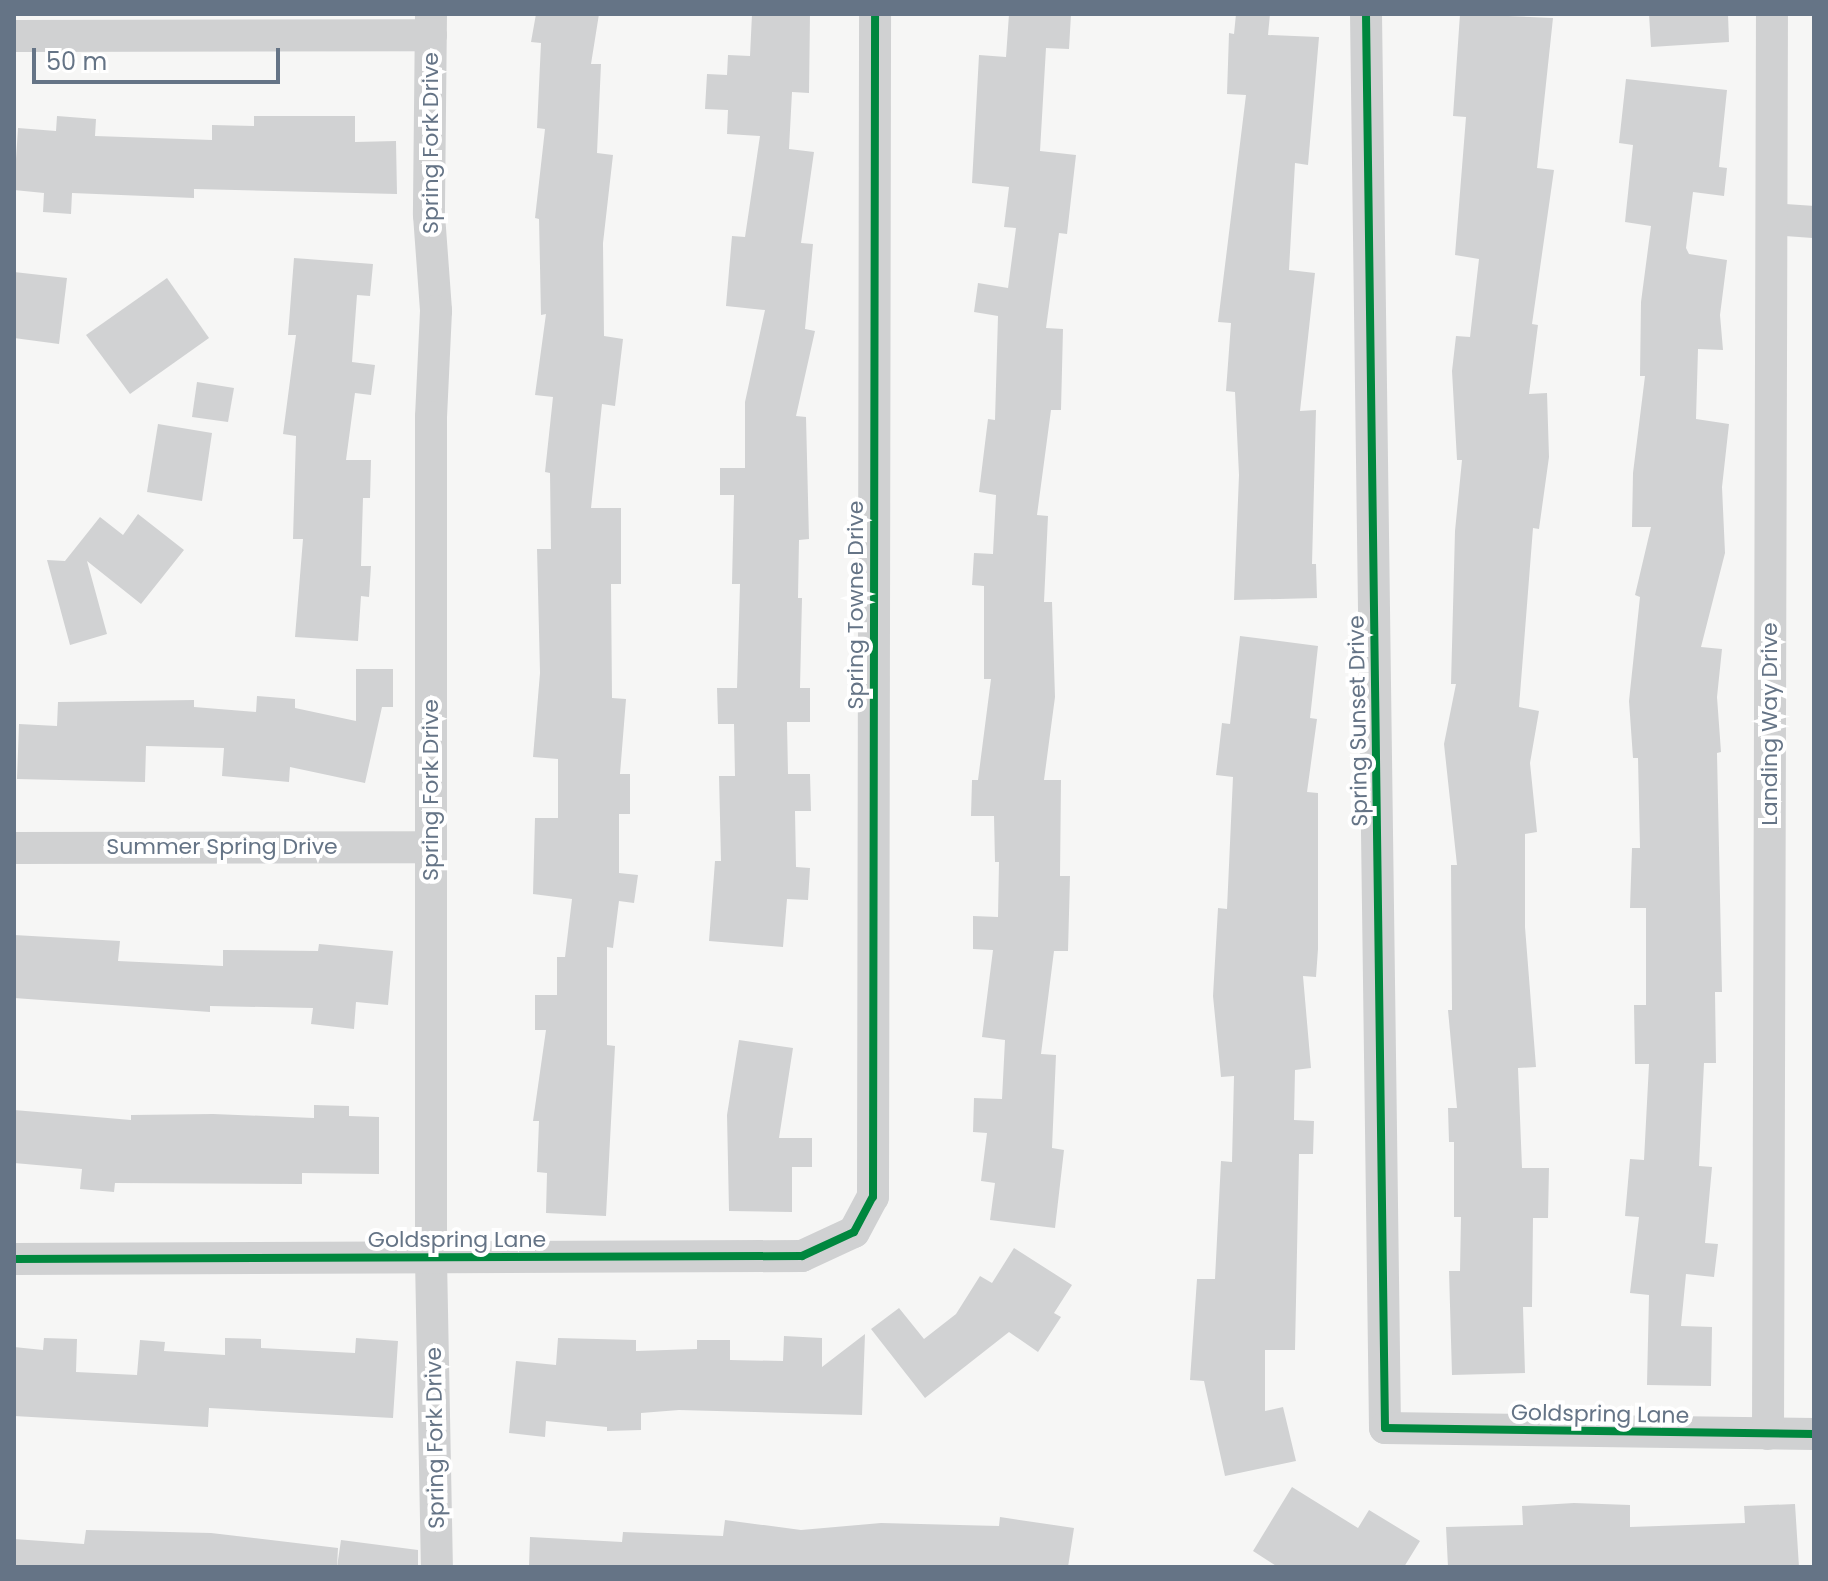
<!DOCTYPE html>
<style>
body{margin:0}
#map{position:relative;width:1828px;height:1581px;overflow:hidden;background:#f6f6f5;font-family:Poppins,sans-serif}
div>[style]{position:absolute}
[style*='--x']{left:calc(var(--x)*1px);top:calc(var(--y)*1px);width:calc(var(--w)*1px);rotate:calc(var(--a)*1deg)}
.building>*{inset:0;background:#d1d2d3}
.minor>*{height:32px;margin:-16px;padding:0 16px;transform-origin:16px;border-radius:16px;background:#d0d1d2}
.cycleway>*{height:8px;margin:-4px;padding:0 4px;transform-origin:4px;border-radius:4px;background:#00873e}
span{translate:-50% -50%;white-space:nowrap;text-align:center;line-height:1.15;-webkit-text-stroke:8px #fff;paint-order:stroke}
.street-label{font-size:22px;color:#657486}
.frame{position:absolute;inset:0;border:16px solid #657486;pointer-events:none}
.scale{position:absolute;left:32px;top:48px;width:248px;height:36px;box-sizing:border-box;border:4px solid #657486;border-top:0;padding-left:10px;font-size:24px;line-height:28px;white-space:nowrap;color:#657486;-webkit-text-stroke:6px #fff;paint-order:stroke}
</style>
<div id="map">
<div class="building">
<div style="clip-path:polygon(536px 14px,599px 14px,591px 64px,601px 64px,597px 153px,613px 155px,603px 243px,604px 336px,623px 339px,615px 406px,602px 404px,591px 508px,621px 508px,621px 584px,611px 584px,612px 698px,626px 699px,620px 774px,630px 774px,630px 814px,619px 814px,619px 873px,638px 875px,634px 903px,619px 901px,613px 948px,607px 947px,607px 1045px,615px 1046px,606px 1216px,546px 1213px,547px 1173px,537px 1172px,539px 1121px,533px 1121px,546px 1030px,535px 1030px,535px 995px,557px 995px,557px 957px,565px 957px,572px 899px,533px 894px,535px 818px,558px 818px,558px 759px,533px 757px,540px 673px,537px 549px,551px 549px,550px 473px,545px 472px,553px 397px,535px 395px,546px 314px,541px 315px,539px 219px,535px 218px,545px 129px,537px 128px,541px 43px,531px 42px)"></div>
<div style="clip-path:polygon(752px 14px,810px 14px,809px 93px,792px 92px,789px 149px,814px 152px,801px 243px,813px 244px,805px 329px,815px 331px,796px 416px,806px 417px,809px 539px,799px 540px,798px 598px,802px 598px,800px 688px,810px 688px,810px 722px,787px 722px,788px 774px,810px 774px,811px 811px,795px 811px,796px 867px,810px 868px,808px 900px,787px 899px,783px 947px,709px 941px,715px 861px,721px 861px,719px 776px,735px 776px,734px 724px,718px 724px,717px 688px,737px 688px,740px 584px,732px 584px,734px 495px,720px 495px,720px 468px,745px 468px,745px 402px,765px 310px,726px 306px,732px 236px,745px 237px,760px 136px,727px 134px,728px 110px,705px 109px,707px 74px,727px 75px,728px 55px,750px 56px)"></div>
<div style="clip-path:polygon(1009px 14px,1071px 14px,1069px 49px,1046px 48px,1040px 151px,1076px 155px,1067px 234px,1059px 233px,1046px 328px,1063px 329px,1061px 410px,1051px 410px,1037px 515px,1048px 516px,1044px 602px,1052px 602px,1055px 697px,1044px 780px,1061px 780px,1060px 876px,1070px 876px,1068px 951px,1054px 951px,1041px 1054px,1056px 1055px,1052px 1148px,1064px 1150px,1055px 1228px,990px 1220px,995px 1183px,981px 1181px,987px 1133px,973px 1132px,974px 1098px,1002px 1099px,1005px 1040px,982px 1037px,993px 950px,973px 949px,973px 916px,998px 917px,999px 862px,995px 862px,994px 816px,971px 816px,972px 780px,978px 780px,991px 679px,984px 679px,984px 586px,972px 585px,974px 553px,993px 554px,996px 495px,979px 492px,988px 419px,995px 420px,998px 316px,974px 312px,978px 283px,1008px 288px,1016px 228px,1004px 227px,1009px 187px,972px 183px,979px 55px,1006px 57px)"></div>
<div style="clip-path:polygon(1236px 14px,1270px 14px,1268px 35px,1319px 37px,1308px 165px,1295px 163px,1289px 270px,1315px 273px,1300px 411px,1316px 410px,1312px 564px,1316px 564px,1317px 598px,1234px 600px,1239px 475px,1235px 392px,1226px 391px,1231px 323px,1218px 322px,1246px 95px,1227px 94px,1229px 33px,1234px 34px)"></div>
<div style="clip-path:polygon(1460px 14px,1553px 18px,1537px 168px,1554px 170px,1532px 324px,1538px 325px,1529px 394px,1547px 393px,1549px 457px,1539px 529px,1533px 528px,1519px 707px,1539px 711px,1530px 763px,1537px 832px,1525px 834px,1525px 927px,1536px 1067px,1518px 1068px,1522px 1168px,1549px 1168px,1548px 1218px,1533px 1218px,1532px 1307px,1523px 1307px,1525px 1373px,1452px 1375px,1449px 1271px,1460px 1271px,1461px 1217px,1454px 1217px,1454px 1142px,1449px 1142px,1448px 1108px,1457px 1108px,1448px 1010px,1452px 1010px,1451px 865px,1457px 865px,1444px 744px,1456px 684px,1451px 684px,1455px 531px,1462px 460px,1457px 460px,1452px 371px,1456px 336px,1470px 337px,1479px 259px,1455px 255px,1466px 117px,1453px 116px)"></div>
<div style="clip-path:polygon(1649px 14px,1728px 14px,1729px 42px,1651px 47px)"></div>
<div style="clip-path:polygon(1626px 79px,1727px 90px,1719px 167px,1727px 168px,1724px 196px,1693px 192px,1686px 248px,1689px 254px,1727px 260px,1720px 315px,1723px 350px,1698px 349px,1696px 419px,1729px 424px,1722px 487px,1725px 553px,1701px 647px,1722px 649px,1717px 697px,1721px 752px,1717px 753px,1722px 992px,1715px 992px,1716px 1063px,1704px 1063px,1699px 1166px,1712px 1167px,1705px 1243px,1718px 1244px,1714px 1277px,1686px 1274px,1681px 1326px,1712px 1327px,1711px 1386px,1647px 1385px,1649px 1295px,1630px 1293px,1639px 1217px,1625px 1216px,1630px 1159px,1644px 1160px,1649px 1064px,1635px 1064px,1634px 1005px,1646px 1005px,1646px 908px,1630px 908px,1632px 848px,1640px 848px,1638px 758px,1633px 758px,1629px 701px,1640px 597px,1635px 595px,1651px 527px,1632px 527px,1633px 473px,1645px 376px,1640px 376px,1641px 302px,1651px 226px,1625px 222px,1633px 145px,1619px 143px)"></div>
<div style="clip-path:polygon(57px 116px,96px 119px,95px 136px,212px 140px,212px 125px,254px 126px,254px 116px,355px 116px,355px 142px,396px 141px,397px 194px,194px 189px,194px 198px,72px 193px,71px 214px,43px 212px,44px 193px,14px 190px,18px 128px,56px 131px)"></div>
<div style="clip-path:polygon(294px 258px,373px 264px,370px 296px,357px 295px,352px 362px,375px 365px,371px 395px,355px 393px,346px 460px,371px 460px,370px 498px,363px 498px,361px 566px,371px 566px,369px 597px,361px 596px,358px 641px,295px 637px,303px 539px,293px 539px,296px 436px,283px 434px,296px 335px,288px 335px)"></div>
<div style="clip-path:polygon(14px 272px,67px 278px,59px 344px,14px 338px)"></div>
<div style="clip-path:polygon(167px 278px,209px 338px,130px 394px,86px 335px)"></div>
<div style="clip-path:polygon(197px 382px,234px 388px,228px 422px,192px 417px)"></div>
<div style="clip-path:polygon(158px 424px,212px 433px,202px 501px,147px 492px)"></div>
<div style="clip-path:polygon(138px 514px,184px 550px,141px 604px,87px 561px,107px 634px,70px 645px,47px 560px,65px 561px,100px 517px,123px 535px)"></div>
<div style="clip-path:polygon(1240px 636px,1318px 646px,1310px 718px,1317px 719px,1307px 792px,1318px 793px,1318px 949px,1316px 977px,1303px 976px,1311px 1068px,1295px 1070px,1294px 1120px,1314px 1121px,1313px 1154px,1299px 1154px,1295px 1350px,1265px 1350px,1265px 1411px,1283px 1407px,1296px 1461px,1225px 1476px,1204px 1381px,1190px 1380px,1197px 1279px,1215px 1279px,1221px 1161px,1232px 1162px,1234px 1076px,1221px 1077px,1213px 996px,1218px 908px,1227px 909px,1233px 777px,1216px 775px,1222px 723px,1230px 724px)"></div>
<div style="clip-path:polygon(356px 669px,393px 669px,393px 707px,382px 707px,365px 783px,290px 767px,289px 782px,222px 776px,224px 748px,146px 746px,145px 782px,17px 779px,19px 724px,57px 726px,58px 702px,194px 700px,194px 707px,256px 712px,257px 696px,295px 699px,295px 708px,356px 721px)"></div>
<div style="clip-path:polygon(14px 935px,120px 941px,118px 961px,223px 966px,223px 950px,318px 951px,319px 944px,393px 951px,388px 1005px,356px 1002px,354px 1029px,311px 1024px,313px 1008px,210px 1006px,210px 1012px,14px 998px)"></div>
<div style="clip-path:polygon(739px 1040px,793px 1048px,779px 1138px,812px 1138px,812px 1167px,792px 1167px,792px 1212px,729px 1211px,727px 1115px)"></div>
<div style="clip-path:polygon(314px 1105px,349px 1106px,349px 1116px,379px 1117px,379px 1174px,302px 1173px,302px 1184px,115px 1183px,114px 1192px,80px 1189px,82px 1169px,14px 1163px,14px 1110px,131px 1120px,131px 1115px,213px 1114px,314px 1118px)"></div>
<div style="clip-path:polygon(1014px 1248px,1072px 1285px,1054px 1313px,1061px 1317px,1038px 1352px,1009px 1332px,925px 1398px,871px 1329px,899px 1308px,924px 1339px,956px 1314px,980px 1276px,992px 1283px)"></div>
<div style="clip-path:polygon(865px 1334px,862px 1415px,679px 1410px,641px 1413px,641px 1430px,607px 1431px,607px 1427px,546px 1421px,545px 1437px,509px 1433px,516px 1361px,556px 1365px,558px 1338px,636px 1340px,636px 1351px,697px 1349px,697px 1340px,730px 1340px,730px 1360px,783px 1361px,784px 1336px,822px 1338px,822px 1367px)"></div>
<div style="clip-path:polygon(44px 1338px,77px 1339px,76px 1372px,137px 1375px,140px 1340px,165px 1342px,164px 1351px,225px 1355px,225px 1338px,261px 1339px,261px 1348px,355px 1353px,356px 1338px,398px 1341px,393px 1418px,209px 1408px,208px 1427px,14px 1416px,14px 1347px,43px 1350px)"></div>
<div style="clip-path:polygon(1292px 1487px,1358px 1528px,1369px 1510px,1420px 1541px,1404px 1567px,1278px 1567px,1253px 1551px)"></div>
<div style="clip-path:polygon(1574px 1503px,1630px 1505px,1630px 1527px,1745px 1523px,1744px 1506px,1795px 1504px,1799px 1567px,1448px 1567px,1446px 1527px,1523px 1525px,1522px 1506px)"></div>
<div style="clip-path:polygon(1000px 1517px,1074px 1528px,1068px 1567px,529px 1567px,530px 1537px,622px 1542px,623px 1532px,723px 1536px,725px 1520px,801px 1530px,881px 1523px,999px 1526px)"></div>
<div style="clip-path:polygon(86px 1530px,211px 1533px,338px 1548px,337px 1567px,14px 1567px,14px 1539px,84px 1544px)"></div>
<div style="clip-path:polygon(341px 1540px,418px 1550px,418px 1567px,337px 1567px)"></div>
</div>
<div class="minor">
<div style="--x:431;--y:14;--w:201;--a:90.6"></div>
<div style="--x:429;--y:215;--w:96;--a:85.8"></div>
<div style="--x:436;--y:311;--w:106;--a:92.7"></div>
<div style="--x:431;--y:417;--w:842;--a:90"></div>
<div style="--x:431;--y:1259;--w:308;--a:88.9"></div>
<div style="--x:1366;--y:14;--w:1414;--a:89.23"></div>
<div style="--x:1385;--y:1428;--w:429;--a:0.8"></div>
<div style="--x:14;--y:36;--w:417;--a:-0.1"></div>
<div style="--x:1772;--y:219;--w:42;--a:4.1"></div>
<div style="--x:14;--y:848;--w:417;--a:-0.1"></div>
<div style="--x:14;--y:1259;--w:788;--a:-0.22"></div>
<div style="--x:802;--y:1256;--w:57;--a:-24.8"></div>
<div style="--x:854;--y:1232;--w:40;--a:-62"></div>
<div style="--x:873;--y:1197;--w:1183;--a:-89.9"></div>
<div style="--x:1768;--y:1434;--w:1420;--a:-89.84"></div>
</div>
<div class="cycleway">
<div style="--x:1366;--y:14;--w:1414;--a:89.23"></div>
<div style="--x:1385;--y:1428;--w:429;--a:0.8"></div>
<div style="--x:14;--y:1259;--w:788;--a:-0.22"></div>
<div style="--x:802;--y:1256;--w:57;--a:-24.8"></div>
<div style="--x:854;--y:1232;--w:40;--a:-62"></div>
<div style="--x:873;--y:1197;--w:1183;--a:-89.9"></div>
</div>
<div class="street-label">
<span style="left:431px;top:143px;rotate:-90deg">Spring Fork Drive</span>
<span style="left:856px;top:605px;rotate:-90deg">Spring Towne Drive</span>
<span style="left:1358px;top:721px;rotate:-91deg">Spring Sunset Drive</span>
<span style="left:1770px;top:724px;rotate:-90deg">Landing Way Drive</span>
<span style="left:431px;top:790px;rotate:-90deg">Spring Fork Drive</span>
<span style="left:222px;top:847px">Summer Spring Drive</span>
<span style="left:457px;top:1240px">Goldspring Lane</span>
<span style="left:1600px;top:1414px;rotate:1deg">Goldspring Lane</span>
<span style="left:435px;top:1438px;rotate:-91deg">Spring Fork Drive</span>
</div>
<div class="frame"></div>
<div class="scale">50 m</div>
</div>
